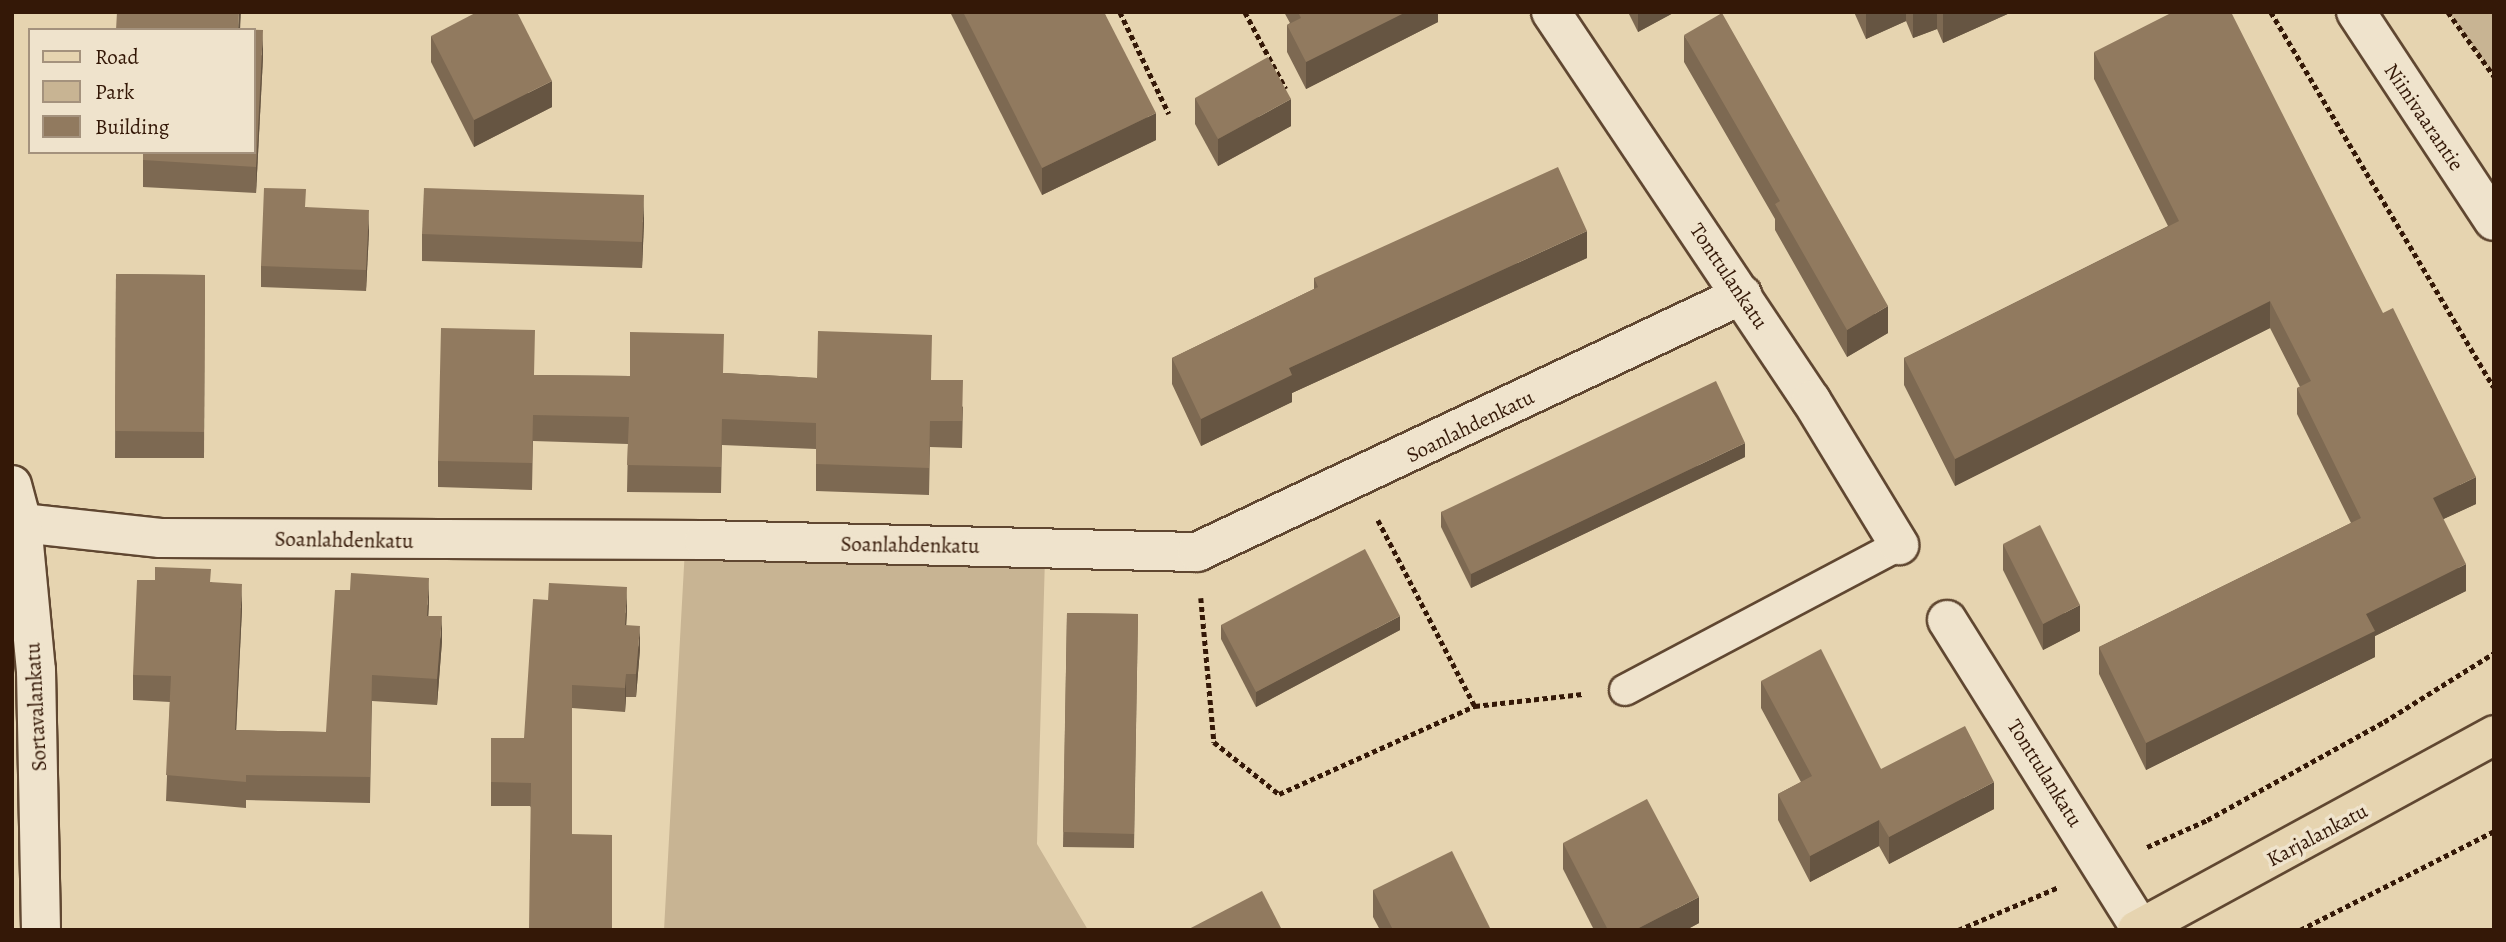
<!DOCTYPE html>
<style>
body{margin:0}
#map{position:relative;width:2506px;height:942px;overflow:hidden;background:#e6d4b0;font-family:Alegreya,serif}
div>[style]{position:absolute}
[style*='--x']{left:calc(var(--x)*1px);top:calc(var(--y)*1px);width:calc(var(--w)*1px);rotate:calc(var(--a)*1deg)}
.green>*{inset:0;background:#c8b493}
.path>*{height:4.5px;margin-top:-2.25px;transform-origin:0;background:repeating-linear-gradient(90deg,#341807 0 5px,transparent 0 8.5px)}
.roads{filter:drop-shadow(2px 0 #604731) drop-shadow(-2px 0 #604731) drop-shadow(0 2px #604731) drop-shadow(0 -2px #604731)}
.service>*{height:30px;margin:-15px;padding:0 15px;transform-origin:15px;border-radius:15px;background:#efe3cc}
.minor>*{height:38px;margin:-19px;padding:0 19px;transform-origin:19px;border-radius:19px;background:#efe3cc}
.tertiary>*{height:38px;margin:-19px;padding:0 19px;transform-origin:19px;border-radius:19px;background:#efe3cc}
.secondary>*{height:38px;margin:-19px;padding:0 19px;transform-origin:19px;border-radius:19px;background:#efe3cc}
.primary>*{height:38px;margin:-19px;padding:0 19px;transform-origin:19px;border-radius:19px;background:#e6d4b0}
.wall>*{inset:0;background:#7d6952}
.shaded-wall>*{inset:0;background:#665542}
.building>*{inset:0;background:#917a5f}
span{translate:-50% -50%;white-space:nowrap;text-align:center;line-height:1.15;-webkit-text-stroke:7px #efe3cc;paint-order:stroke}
.street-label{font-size:21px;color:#341807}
.frame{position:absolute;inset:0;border:14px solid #341807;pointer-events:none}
.legend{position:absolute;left:28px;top:28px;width:228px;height:126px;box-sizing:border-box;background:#efe3cc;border:2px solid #a4927d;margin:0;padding:9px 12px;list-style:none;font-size:21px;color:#341807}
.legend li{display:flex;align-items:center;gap:14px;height:35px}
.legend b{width:35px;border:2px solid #a4927d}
</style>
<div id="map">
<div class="green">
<div style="clip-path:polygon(2448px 12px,2494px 12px,2494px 76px)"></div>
<div style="clip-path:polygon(685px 548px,1045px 557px,1037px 844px,1088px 930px,664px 930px)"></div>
</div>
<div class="path">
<div style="--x:1120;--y:12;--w:113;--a:64.3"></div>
<div style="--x:1245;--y:12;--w:87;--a:62"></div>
<div style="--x:2271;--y:12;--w:436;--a:59.3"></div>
<div style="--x:2448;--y:12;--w:79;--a:54.3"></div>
<div style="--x:1378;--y:520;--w:210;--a:62.5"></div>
<div style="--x:1201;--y:598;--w:145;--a:84.8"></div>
<div style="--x:1214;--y:742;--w:83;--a:38.7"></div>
<div style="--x:1279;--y:794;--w:215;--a:-24.2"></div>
<div style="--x:1475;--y:706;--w:108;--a:-6.4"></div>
<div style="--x:2147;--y:847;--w:66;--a:-24.2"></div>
<div style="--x:2207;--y:820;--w:202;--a:-29"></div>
<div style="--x:2384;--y:722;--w:130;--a:-32.1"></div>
<div style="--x:1958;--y:930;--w:110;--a:-23.1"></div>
<div style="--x:2300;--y:930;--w:218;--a:-27"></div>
</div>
<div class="roads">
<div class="service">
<div style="--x:1625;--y:690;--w:310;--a:-27.9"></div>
</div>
<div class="minor">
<div style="--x:1551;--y:12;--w:467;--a:56.2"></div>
<div style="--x:1811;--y:400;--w:170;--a:58.7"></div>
<div style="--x:22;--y:523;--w:139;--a:6.2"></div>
<div style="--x:160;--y:538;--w:544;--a:0.21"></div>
<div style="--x:704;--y:540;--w:493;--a:1.4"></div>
<div style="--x:1197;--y:552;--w:603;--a:-25.25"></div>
<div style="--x:1947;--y:620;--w:363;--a:57.9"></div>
</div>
<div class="tertiary">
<div style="--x:12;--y:485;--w:39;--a:75"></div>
<div style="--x:22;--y:523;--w:148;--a:84.6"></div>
<div style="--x:36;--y:670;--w:260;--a:88.9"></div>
</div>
<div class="secondary">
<div style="--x:2356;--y:12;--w:250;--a:56.6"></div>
</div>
<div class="primary">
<div style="--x:2137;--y:930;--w:407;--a:-28.6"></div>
</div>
</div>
<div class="wall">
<div style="clip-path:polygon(950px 12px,1104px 12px,1156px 140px,1042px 195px)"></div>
<div style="clip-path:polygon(1284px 12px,1438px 12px,1438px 22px,1306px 89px,1287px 52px,1287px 25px,1290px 23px)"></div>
<div style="clip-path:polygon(1628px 12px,1675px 12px,1638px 32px)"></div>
<div style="clip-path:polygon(1854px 12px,2012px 12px,1943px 43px,1937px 29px,1913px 38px,1906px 21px,1866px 39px)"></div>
<div style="clip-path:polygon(240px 29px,263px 57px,256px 193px,143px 187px,143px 160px)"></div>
<div style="clip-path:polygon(1684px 35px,1888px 333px,1847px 357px,1775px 230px,1775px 219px,1684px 62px)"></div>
<div style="clip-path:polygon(431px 36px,552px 107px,474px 147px,431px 62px)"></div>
<div style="clip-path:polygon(2094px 52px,2476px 504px,2443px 519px,2466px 591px,2375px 636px,2375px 657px,2146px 770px,2099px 674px,2099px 647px,2351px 523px,2297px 414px,2297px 388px,2300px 387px,2270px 328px,1955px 486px,1904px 385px,1904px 358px,2168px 226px,2094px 79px)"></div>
<div style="clip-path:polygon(1195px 98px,1291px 126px,1218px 166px,1195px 124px)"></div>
<div style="clip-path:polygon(306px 207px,369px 231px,366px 291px,261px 287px,261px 266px)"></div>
<div style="clip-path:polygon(644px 222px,642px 268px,422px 261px,422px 234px)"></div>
<div style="clip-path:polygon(1587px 258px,1292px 393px,1292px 402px,1201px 446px,1172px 384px,1172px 358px,1314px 289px,1314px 278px)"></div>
<div style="clip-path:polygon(116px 274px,205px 275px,204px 458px,115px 458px)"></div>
<div style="clip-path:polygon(724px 373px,817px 378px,931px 380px,963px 407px,962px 448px,930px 447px,929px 495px,816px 491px,816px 449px,722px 445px,721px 493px,627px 492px,628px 444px,533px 441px,532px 490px,438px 487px,438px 461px,534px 375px,630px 376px)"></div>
<div style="clip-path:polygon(1745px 457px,1471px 588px,1441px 527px,1441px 512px)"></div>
<div style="clip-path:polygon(2003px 544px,2080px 631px,2043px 650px,2003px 570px)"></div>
<div style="clip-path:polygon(211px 582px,242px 609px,236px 730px,326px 732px,429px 603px,428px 616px,442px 641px,437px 705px,372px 701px,370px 803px,246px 800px,246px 808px,166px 801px,170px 702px,133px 700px,133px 675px)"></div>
<div style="clip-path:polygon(627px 611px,626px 625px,640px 649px,636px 697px,626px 697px,625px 712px,572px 708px,572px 834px,612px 930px,530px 806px,491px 806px,491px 738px,524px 738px)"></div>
<div style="clip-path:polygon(1067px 613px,1138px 614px,1134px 848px,1063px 847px)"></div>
<div style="clip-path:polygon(1221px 625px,1400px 630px,1256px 707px,1221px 639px)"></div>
<div style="clip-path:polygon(1761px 681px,1881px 769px,1994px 809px,1889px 864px,1879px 846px,1810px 882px,1778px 820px,1778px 794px,1801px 782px,1761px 708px)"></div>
<div style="clip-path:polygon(1563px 843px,1699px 923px,1686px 930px,1594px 930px,1563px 869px)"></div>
<div style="clip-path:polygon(1373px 890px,1491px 930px,1380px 930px,1373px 917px)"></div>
</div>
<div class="shaded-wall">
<div style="clip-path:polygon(239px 12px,241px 12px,240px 30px,238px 30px)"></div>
<div style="clip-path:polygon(1406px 12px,1438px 12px,1438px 22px,1306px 89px,1306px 62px)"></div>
<div style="clip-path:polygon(1638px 12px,1675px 12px,1638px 32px)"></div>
<div style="clip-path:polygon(1866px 12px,1906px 12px,1906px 21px,1866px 39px)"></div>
<div style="clip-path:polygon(1913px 12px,1937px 12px,1937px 29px,1913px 38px)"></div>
<div style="clip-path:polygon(1943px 12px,2012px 12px,1943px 43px)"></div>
<div style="clip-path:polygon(263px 30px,263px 57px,256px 193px,256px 167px)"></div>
<div style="clip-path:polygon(552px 81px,552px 107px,474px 147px,474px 120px)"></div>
<div style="clip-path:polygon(1291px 99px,1291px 126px,1218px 166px,1218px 139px)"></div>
<div style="clip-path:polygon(1156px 113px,1156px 140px,1042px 195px,1042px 168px)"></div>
<div style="clip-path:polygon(644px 195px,644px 222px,642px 268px,642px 242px)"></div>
<div style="clip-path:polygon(369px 210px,369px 231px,366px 291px,366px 270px)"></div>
<div style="clip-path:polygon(1587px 231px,1587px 258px,1292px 393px,1292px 402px,1201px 446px,1201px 419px,1289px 368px)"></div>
<div style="clip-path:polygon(2270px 301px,2270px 328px,1955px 486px,1955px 459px)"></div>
<div style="clip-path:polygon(1888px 306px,1888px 333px,1847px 357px,1847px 330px)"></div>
<div style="clip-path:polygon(1745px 443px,1745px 457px,1471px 588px,1471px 574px)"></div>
<div style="clip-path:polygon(2476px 477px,2476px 504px,2433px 524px,2433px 498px)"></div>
<div style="clip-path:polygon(2466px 564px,2466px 591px,2375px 636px,2375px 657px,2146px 770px,2146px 743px,2366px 614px)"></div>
<div style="clip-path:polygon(429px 578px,429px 603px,427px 641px,427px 616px)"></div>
<div style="clip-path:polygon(242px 584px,242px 609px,235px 755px,235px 730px)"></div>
<div style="clip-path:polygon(627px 587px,627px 611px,625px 648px,625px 625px)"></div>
<div style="clip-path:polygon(2080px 605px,2080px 631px,2043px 650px,2043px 624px)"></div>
<div style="clip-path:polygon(442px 616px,442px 641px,437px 705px,437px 679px)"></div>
<div style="clip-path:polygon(1400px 616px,1400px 630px,1256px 707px,1256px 692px)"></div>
<div style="clip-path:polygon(640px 626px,640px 649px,636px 697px,636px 674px)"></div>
<div style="clip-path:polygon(626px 674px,626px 697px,625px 712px,625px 688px)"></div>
<div style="clip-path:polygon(1994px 782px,1994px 809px,1889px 864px,1889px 837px)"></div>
<div style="clip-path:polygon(1879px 820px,1879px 846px,1810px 882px,1810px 856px)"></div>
<div style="clip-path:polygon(1699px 897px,1699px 923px,1686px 930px,1635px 930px)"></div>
</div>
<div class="building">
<div style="clip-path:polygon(117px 12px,239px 12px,238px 29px,263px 30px,256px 167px,143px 160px,143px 152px,254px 152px,254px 30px,116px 30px)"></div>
<div style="clip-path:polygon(477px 12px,517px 12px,552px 81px,474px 120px,431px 36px)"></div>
<div style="clip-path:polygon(963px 12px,1104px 12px,1156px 113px,1042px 168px)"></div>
<div style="clip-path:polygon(1298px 12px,1406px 12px,1306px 62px,1287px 25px,1301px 18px)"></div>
<div style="clip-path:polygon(2173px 12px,2231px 12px,2383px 313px,2393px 308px,2476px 477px,2433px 498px,2466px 564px,2366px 614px,2375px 631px,2146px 743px,2099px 647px,2361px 518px,2297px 388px,2311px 381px,2270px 301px,1955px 459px,1904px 358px,2179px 221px,2094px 52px)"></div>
<div style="clip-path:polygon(1722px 13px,1888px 306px,1847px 330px,1775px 204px,1780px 201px,1684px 35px)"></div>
<div style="clip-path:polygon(1268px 57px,1291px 99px,1218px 139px,1195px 98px)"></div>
<div style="clip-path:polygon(1558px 167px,1587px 231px,1289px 368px,1292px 375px,1201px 419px,1172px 358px,1318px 287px,1314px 278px)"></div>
<div style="clip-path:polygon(264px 188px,306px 189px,305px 207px,369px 210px,366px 270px,261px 266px)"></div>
<div style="clip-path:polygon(424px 188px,644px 195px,642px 242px,422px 234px)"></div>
<div style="clip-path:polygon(116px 274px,205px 275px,204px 432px,115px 431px)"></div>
<div style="clip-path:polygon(441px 328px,535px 330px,534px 375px,630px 376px,630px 332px,724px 334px,723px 373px,817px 378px,818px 331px,932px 335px,931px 380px,963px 380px,962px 421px,930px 421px,929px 468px,816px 464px,816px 423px,722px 419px,721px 467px,627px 465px,629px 417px,533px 415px,532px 463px,438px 461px)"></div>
<div style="clip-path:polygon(1716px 381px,1745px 443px,1471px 574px,1441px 512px)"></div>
<div style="clip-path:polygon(2040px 525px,2080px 605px,2043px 624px,2003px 544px)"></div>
<div style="clip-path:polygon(1365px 549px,1400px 616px,1256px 692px,1221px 625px)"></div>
<div style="clip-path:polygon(155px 567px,211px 569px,210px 582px,242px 584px,235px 730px,326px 732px,335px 590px,350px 590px,351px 573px,429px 578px,427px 616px,442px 616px,437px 679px,372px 675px,370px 777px,246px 775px,246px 782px,166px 775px,171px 676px,133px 675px,137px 580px,155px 580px)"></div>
<div style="clip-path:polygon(549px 583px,627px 587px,625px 625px,640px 626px,636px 674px,626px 674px,625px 688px,572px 685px,572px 834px,612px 835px,612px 930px,529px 930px,531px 783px,491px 782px,491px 738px,524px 738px,533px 599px,548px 600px)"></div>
<div style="clip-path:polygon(1067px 613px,1138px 614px,1134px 834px,1063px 832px)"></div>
<div style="clip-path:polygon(1821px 649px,1881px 769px,1965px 726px,1994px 782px,1889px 837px,1879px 820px,1810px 856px,1778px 794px,1812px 776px,1761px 681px)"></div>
<div style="clip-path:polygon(1647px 799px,1699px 897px,1635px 930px,1608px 930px,1563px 843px)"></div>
<div style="clip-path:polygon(1452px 851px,1491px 930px,1393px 930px,1373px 890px)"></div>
<div style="clip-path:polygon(1262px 891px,1282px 930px,1187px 930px)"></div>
</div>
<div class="street-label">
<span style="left:2424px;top:117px;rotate:56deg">Niinivaarantie</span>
<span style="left:1729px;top:276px;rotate:56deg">Tonttulankatu</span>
<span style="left:1470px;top:426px;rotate:-26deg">Soanlahdenkatu</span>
<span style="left:344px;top:540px;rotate:1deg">Soanlahdenkatu</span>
<span style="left:910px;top:545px;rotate:1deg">Soanlahdenkatu</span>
<span style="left:36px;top:707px;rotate:-93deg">Sortavalankatu</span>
<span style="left:2045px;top:773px;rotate:58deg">Tonttulankatu</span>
<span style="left:2317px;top:835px;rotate:-28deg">Karjalankatu</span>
</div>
<div class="frame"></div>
<ul class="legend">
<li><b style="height:9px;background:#e6d4b0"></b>Road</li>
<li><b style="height:19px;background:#c8b493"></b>Park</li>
<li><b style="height:19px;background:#917a5f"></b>Building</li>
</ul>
</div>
